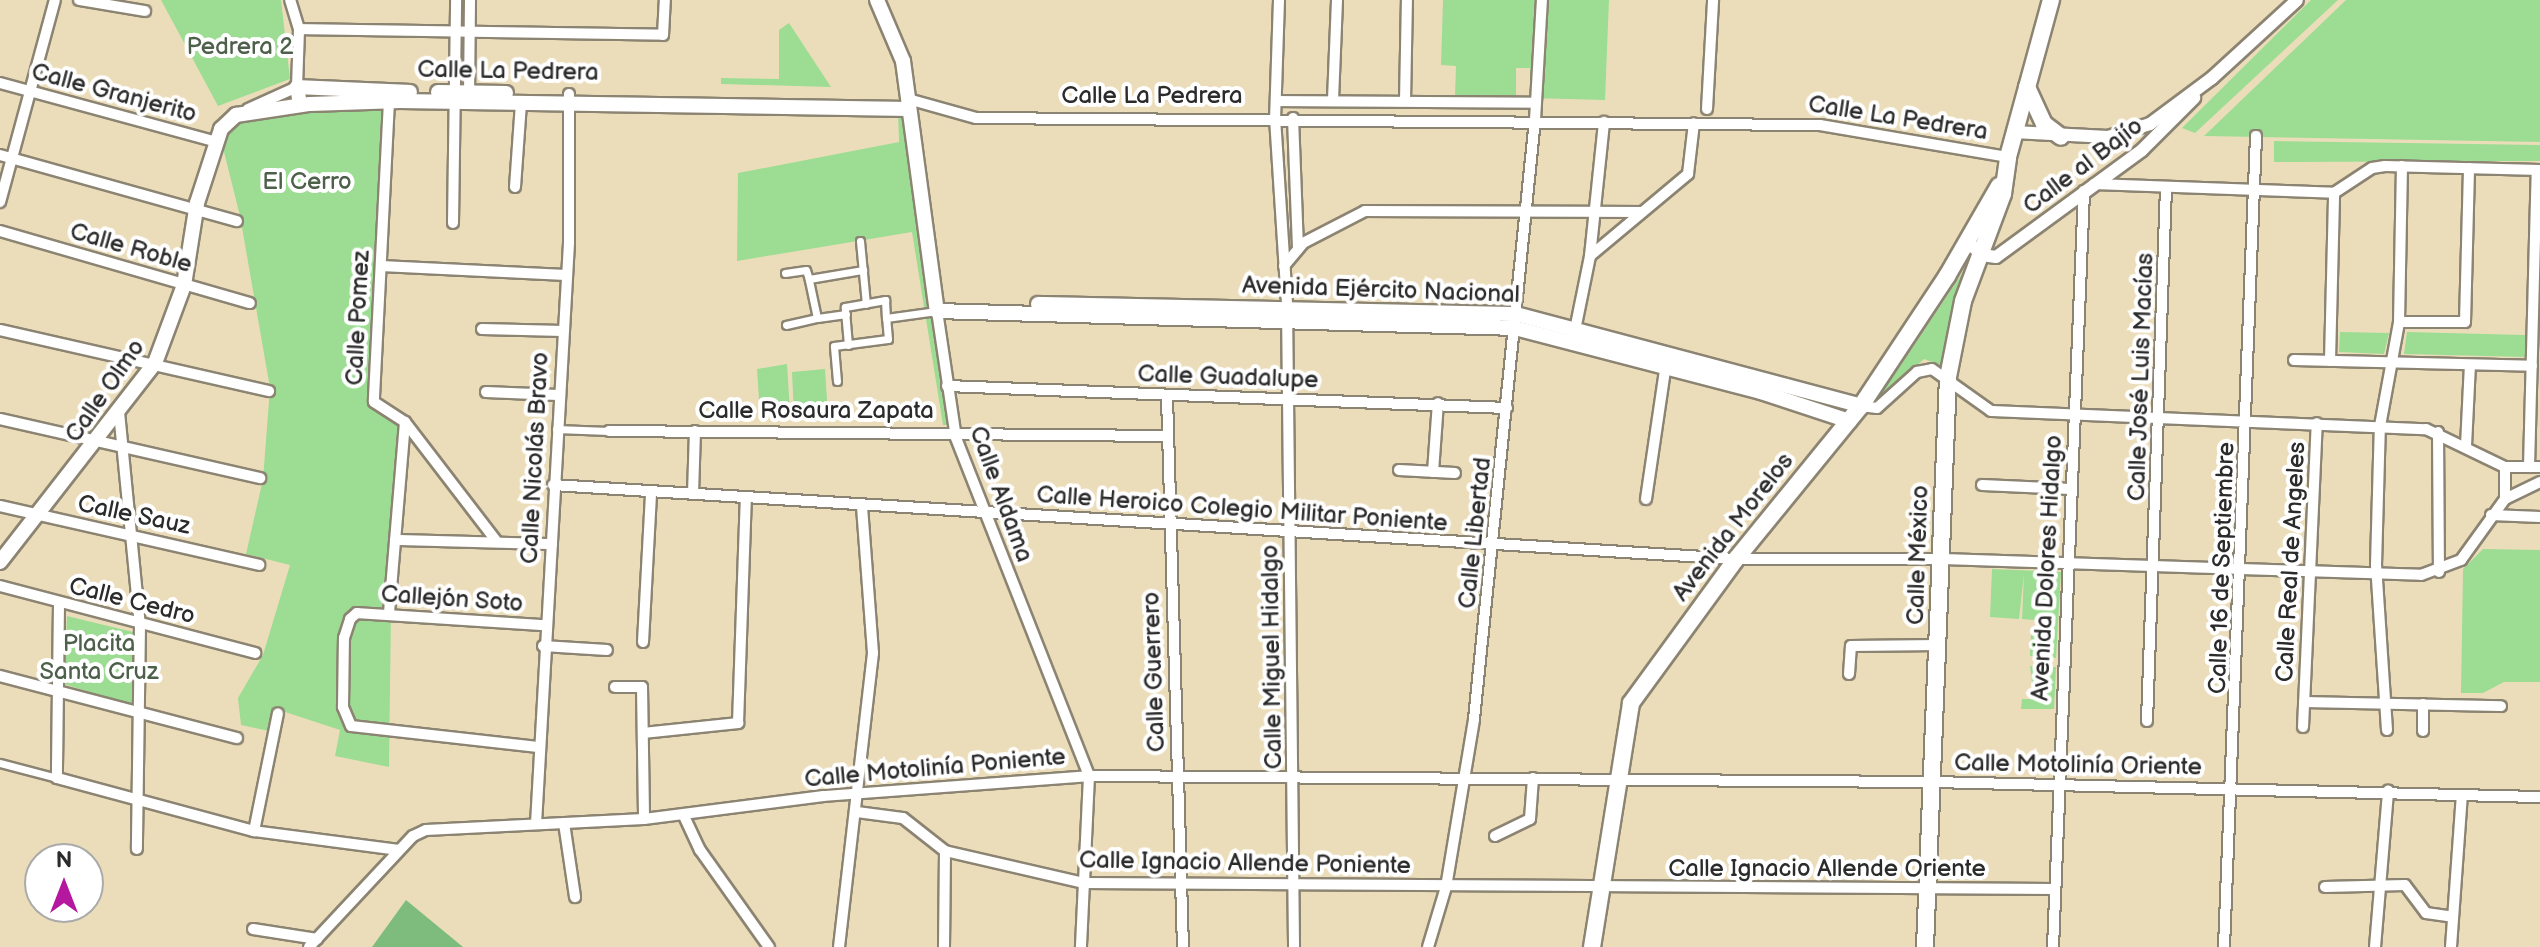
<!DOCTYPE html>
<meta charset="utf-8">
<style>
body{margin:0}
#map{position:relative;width:2540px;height:947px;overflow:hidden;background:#ecddba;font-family:"Balsamiq Sans",sans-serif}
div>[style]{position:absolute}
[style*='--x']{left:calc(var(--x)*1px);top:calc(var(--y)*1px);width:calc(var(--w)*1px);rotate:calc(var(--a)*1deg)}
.green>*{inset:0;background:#9cdd93}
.forest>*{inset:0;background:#7dbc7d}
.roads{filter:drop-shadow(2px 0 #8c8472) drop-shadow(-2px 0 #8c8472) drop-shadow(0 2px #8c8472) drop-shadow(0 -2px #8c8472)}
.pedestrian>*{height:7px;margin:-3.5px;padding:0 3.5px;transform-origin:3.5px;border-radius:3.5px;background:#fff}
.minor>*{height:10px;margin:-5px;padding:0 5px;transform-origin:5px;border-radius:5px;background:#fff}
.tertiary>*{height:12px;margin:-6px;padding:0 6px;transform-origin:6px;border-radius:6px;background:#fff}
.secondary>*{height:14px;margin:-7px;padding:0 7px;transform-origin:7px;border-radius:7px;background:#fff}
.primary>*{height:16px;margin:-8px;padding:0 8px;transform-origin:8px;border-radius:8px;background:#fff}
span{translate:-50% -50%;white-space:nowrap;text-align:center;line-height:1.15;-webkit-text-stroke:8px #fff;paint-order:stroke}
.park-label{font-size:24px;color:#4d604a}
.street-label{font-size:24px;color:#2b2b2b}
.north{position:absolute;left:24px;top:843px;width:80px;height:80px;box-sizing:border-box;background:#fff;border:2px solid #aaa;border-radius:50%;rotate:0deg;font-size:22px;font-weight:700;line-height:32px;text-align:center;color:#2b2b2b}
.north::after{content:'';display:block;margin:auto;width:28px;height:36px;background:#b5179e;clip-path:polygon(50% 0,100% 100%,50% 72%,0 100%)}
</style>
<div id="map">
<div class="green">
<div style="clip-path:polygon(161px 0,281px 0,290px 79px,218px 106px)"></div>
<div style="clip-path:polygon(1443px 0,1609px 0,1605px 100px,1530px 98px,1530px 68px,1516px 68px,1516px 98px,1455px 96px,1456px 66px,1441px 65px)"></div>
<div style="clip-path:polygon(2311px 0,2338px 0,2195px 133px,2182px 128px)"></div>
<div style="clip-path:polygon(2346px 0,2540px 0,2540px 142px,2204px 136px)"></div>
<div style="clip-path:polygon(789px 23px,831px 87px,721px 84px,721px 78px,779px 79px,779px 30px)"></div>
<div style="clip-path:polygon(384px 109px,375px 406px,406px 422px,391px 610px,389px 767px,335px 756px,340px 730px,276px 709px,269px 731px,241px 725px,238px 698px,263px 655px,290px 565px,246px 554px,263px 479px,270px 388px,240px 216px,222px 144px,232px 121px,300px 110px)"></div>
<div style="clip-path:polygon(906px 110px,950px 425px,943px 425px,912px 232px,737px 261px,738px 173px,899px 142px,898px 111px)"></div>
<div style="clip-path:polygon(2274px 141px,2540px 145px,2540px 161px,2274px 162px)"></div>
<div style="clip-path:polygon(1973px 257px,1946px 367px,1924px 359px,1876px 402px)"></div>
<div style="clip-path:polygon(2340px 332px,2389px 333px,2384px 354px,2339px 352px)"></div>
<div style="clip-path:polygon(2407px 332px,2525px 335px,2525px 357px,2404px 354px)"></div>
<div style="clip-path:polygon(787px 364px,790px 412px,760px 415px,757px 369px)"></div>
<div style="clip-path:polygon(825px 369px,828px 416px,794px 416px,792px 372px)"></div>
<div style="clip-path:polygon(2483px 549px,2540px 550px,2540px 682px,2504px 682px,2483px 693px,2461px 693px,2463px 569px)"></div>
<div style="clip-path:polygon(1992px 569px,2061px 572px,2056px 658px,2030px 656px,2031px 635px,2048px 636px,2049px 621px,2022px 619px,2024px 574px,2019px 619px,1990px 617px)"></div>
<div style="clip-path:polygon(67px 616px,133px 632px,135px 707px,64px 684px)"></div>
<div style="clip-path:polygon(2030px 666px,2056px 667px,2054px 709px,2021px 709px,2022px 699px,2034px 699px)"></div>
</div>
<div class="forest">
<div style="clip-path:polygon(406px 900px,463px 947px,372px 947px)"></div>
</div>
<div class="roads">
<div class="pedestrian">
<div style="--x:860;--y:241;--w:63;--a:84.6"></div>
<div style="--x:785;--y:273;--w:21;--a:-8"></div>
<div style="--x:806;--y:270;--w:9;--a:72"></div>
<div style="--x:846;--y:314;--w:29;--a:172"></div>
<div style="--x:817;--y:318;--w:40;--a:-102"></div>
<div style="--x:809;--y:279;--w:55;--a:-9.5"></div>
<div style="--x:786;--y:325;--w:32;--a:-13"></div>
<div style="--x:848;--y:345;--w:38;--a:-95"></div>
<div style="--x:845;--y:307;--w:41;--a:-9.9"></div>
<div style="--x:885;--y:300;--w:18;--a:87"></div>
<div style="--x:837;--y:381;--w:35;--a:-95"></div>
<div style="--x:834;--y:346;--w:54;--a:-7.4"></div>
<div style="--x:888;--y:339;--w:21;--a:-95"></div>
<div style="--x:886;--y:318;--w:51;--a:-7.8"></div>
<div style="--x:556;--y:429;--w:53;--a:2.2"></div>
<div style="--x:0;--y:763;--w:59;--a:14.7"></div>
</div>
<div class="minor">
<div style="--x:79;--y:0;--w:67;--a:9.5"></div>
<div style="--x:1279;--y:0;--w:118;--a:91.9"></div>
<div style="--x:1275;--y:118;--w:188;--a:86.3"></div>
<div style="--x:1287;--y:306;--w:641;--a:89.37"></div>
<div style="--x:299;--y:29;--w:364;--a:0.9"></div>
<div style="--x:663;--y:35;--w:35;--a:-87"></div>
<div style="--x:0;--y:83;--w:225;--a:15.2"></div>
<div style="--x:469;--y:96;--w:96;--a:-89.4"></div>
<div style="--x:908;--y:99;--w:71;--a:15.6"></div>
<div style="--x:976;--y:118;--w:844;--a:0.48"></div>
<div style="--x:1820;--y:125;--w:191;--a:9.7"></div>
<div style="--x:1333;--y:100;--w:100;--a:-87.7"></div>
<div style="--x:389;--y:101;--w:301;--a:92.9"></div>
<div style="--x:374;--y:402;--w:37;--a:33"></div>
<div style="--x:405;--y:422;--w:192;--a:94.8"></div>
<div style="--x:1276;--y:101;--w:260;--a:0.4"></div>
<div style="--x:1405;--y:101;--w:101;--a:-88.9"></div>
<div style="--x:248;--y:109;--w:54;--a:-24.2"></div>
<div style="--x:297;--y:87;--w:58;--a:-88"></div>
<div style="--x:299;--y:29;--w:30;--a:-107"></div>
<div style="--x:1707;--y:109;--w:109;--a:-86.8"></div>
<div style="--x:1293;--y:118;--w:129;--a:87.8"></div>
<div style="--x:0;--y:155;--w:246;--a:15.6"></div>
<div style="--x:2094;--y:184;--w:240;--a:2.1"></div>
<div style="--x:2334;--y:193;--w:45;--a:-33.3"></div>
<div style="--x:2372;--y:168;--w:13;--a:-9"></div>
<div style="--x:2385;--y:166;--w:155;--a:1.5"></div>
<div style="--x:515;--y:187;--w:84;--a:-85.9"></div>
<div style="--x:0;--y:202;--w:209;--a:-74.8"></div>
<div style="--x:453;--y:223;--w:223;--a:-89.2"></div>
<div style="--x:0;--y:231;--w:260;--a:16.1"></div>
<div style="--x:1590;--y:256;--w:128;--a:-39.9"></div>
<div style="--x:1688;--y:174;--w:51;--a:-83.3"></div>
<div style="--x:381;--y:266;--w:185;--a:2.8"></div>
<div style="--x:1284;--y:266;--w:30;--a:-50"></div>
<div style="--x:1303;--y:243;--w:70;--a:-27.3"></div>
<div style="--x:1365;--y:211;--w:277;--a:0.2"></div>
<div style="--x:937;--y:311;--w:128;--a:81.5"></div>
<div style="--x:956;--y:438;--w:363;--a:68.5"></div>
<div style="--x:1089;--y:776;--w:171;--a:92.7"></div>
<div style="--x:2399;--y:322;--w:66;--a:0"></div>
<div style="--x:2465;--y:322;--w:154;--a:-88.5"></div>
<div style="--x:482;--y:329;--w:81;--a:1.4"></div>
<div style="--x:0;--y:330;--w:276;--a:12.8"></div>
<div style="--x:1575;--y:330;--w:76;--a:-78.5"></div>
<div style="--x:1590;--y:256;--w:135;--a:-84"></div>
<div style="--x:2294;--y:360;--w:238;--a:1.4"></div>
<div style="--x:2330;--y:361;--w:168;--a:-88.6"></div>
<div style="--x:947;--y:386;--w:560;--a:2.25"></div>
<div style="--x:486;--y:392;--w:72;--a:2.4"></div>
<div style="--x:1167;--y:396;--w:551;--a:88.34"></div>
<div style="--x:1861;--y:406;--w:16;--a:7"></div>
<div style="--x:1877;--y:408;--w:54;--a:-42"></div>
<div style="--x:1917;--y:372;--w:15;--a:-11"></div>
<div style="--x:1932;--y:369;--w:72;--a:35.4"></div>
<div style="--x:1991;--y:411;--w:435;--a:2.4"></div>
<div style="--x:2426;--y:429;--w:88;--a:25.7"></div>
<div style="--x:2505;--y:467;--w:35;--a:0"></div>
<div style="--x:119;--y:412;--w:214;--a:84.4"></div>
<div style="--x:140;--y:625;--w:224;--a:90.8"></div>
<div style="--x:0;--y:419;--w:267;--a:12.8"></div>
<div style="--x:405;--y:422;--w:151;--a:52.5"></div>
<div style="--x:609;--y:431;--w:558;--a:0.51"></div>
<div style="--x:2438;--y:432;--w:140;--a:89.6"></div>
<div style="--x:2466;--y:446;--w:81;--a:-87.2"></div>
<div style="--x:2505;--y:467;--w:32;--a:90"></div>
<div style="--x:2529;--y:467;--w:297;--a:-88.5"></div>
<div style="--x:1399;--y:470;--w:56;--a:3.1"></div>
<div style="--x:1433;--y:472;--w:69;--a:-85.9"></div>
<div style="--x:553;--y:485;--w:1185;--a:3.58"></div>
<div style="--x:1736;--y:559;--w:207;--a:0"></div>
<div style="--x:1943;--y:559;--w:478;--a:1.9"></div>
<div style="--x:2421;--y:575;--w:43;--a:-20.6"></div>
<div style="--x:2461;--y:560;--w:75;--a:-54.2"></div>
<div style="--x:2505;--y:499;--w:39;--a:-26"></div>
<div style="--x:1982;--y:485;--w:89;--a:2.6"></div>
<div style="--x:693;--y:494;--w:63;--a:-88.2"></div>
<div style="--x:1646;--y:499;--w:136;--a:-81.6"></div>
<div style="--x:0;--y:506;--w:266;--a:12.8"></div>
<div style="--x:2491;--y:515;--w:49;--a:2.3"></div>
<div style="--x:395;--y:540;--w:157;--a:1.5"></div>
<div style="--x:0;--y:586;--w:264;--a:14.7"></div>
<div style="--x:59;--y:604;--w:174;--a:90.7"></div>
<div style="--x:57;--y:778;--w:204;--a:15.1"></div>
<div style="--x:254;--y:831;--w:145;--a:7.5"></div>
<div style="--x:643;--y:642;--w:150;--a:-86.9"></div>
<div style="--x:543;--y:646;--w:64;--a:3.6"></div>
<div style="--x:1849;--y:674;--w:28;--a:-86"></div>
<div style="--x:1851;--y:646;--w:88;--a:-0.7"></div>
<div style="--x:0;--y:676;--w:245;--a:14.7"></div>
<div style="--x:615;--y:687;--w:27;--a:0"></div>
<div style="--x:642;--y:687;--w:132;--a:89.1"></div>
<div style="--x:2304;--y:702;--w:197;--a:1.2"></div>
<div style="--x:2147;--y:721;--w:534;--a:-87.96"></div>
<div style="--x:2303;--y:727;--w:304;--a:-87.4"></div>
<div style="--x:2387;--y:730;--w:165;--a:-93.8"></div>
<div style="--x:2376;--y:565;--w:139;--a:-88.4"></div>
<div style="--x:2380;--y:426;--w:106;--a:-79.6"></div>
<div style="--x:2399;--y:322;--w:156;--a:-88.9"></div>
<div style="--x:2423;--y:731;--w:27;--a:-90"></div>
<div style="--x:643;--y:733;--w:96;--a:-6"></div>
<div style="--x:738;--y:723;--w:225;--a:-88"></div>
<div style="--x:538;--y:747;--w:188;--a:-173.6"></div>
<div style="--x:351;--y:726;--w:21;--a:-113"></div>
<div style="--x:343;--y:707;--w:69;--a:-89.2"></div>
<div style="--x:344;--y:638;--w:20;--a:-72"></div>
<div style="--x:350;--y:619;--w:9;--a:-41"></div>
<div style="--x:357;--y:613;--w:187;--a:3.7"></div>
<div style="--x:857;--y:812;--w:46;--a:7.4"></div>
<div style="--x:903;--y:818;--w:53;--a:38.2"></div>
<div style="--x:945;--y:851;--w:143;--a:13"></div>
<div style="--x:1084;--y:883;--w:971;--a:0.35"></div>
<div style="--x:684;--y:816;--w:38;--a:65"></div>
<div style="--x:700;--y:850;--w:119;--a:54.6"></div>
<div style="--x:564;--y:823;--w:75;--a:81.5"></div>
<div style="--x:536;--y:824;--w:583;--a:-86.75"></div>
<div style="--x:569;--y:242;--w:148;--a:-90"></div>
<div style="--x:254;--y:831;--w:120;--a:-78.5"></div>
<div style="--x:1495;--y:836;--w:39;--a:-26"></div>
<div style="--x:1530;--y:819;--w:41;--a:-85.8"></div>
<div style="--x:2325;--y:887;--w:80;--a:-1.4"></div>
<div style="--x:2405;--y:885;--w:35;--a:53"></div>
<div style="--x:2426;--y:913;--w:27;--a:8"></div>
<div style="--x:253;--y:929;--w:65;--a:8.9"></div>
<div style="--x:309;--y:947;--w:152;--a:-46.9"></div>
<div style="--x:413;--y:836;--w:14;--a:-25"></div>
<div style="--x:426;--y:830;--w:218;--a:-2.9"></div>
<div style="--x:644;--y:819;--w:181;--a:-7.3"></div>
<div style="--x:824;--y:796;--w:266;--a:-4.3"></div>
<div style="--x:1089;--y:776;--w:844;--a:0.41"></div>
<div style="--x:1933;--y:782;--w:607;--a:1.42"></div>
<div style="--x:839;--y:947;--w:296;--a:-83.4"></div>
<div style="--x:873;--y:653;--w:148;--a:-94.3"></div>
<div style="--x:944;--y:947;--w:96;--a:-89.4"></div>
<div style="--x:1428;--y:947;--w:63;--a:-73.3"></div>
<div style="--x:1446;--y:887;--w:170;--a:-80.5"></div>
<div style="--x:1474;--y:719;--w:602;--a:-84.19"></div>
<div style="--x:1535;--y:120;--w:120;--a:-86.7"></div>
<div style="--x:2053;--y:947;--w:757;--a:-87.65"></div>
<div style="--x:2224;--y:947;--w:812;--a:-87.74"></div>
<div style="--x:2375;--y:947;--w:157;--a:-85.2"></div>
<div style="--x:2451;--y:947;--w:152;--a:-85.9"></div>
</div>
<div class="tertiary">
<div style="--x:2014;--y:132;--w:94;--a:3"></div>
<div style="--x:2108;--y:137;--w:44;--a:-17.2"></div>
<div style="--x:2150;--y:124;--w:77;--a:-36.6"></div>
<div style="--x:2212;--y:78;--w:115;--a:-42.5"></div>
<div style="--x:1968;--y:242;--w:19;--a:43"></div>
<div style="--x:1982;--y:255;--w:14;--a:8"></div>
<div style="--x:1996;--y:257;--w:181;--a:-36.2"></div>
<div style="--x:2142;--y:150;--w:74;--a:-45"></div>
</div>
<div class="secondary">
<div style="--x:877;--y:0;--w:66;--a:66.9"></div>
<div style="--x:903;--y:61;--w:252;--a:82.3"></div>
<div style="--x:937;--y:311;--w:578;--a:1.68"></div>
<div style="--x:1515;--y:328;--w:254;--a:14.6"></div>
<div style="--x:1761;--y:392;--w:93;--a:18.2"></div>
<div style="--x:438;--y:92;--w:68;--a:0.8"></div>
<div style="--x:300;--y:105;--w:18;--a:-99"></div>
<div style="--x:297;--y:87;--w:113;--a:2.5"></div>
<div style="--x:1038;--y:304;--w:478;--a:1.2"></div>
<div style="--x:1516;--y:314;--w:357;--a:14.9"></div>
<div style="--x:0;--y:562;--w:252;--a:-52.1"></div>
<div style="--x:155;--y:363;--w:83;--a:-69.6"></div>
<div style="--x:184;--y:285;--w:83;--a:-81"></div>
<div style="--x:197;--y:203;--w:78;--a:-72"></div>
<div style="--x:221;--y:129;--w:21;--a:-43"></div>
<div style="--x:236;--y:115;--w:75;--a:-8.5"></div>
<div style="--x:310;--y:104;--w:90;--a:-1.9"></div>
<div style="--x:400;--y:101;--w:509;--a:0.9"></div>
</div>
<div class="primary">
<div style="--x:2027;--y:87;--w:41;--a:65.3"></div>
<div style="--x:2044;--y:124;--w:21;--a:37"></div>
<div style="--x:1592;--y:947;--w:247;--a:-80.9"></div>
<div style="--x:1631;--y:703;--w:178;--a:-53.9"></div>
<div style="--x:1736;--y:559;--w:198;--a:-50.8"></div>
<div style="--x:1861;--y:406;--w:156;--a:-56.5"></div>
<div style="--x:1947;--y:276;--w:104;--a:-60"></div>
<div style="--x:1925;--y:947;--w:570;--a:-87.69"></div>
<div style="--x:1948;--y:377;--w:77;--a:-78.8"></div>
<div style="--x:1963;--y:301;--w:114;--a:-69.5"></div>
<div style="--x:2003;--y:194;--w:37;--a:-82"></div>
<div style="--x:2008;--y:157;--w:163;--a:-74.7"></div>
</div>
</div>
<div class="park-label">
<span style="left:240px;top:47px">Pedrera 2</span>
<span style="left:307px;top:182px">El Cerro</span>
<span style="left:99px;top:658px">Placita<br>Santa Cruz</span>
</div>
<div class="street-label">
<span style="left:508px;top:71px;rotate:1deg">Calle La Pedrera</span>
<span style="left:114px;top:93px;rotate:15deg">Calle Granjerito</span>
<span style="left:1152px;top:96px">Calle La Pedrera</span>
<span style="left:1898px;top:118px;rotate:9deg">Calle La Pedrera</span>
<span style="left:2083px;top:166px;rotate:-37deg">Calle al Bajío</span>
<span style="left:131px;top:248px;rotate:16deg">Calle Roble</span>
<span style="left:1381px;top:290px;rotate:2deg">Avenida Ejército Nacional</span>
<span style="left:358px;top:318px;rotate:-87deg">Calle Pomez</span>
<span style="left:1228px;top:377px;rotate:2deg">Calle Guadalupe</span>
<span style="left:2141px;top:377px;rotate:-88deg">Calle José Luis Macías</span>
<span style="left:105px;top:391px;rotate:-55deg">Calle Olmo</span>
<span style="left:816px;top:411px">Calle Rosaura Zapata</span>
<span style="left:535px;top:458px;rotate:-87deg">Calle Nicolás Bravo</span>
<span style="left:1001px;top:494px;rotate:70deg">Calle Aldama</span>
<span style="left:1242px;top:509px;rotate:4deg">Calle Heroico Colegio Militar Poniente</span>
<span style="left:134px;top:515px;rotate:12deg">Calle Sauz</span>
<span style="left:1733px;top:527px;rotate:-52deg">Avenida Morelos</span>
<span style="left:1475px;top:533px;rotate:-84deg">Calle Libertad</span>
<span style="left:1918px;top:555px;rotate:-88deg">Calle México</span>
<span style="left:2291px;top:562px;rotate:-87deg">Calle Real de Angeles</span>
<span style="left:2047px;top:568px;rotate:-87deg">Avenida Dolores Hidalgo</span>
<span style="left:2222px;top:568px;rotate:-88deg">Calle 16 de Septiembre</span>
<span style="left:452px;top:599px;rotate:4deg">Callejón Soto</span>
<span style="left:132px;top:601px;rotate:14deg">Calle Cedro</span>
<span style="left:1272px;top:657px;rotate:-91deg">Calle Miguel Hidalgo</span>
<span style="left:1154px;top:672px;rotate:-92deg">Calle Guerrero</span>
<span style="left:2078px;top:765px;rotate:1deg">Calle Motolinía Oriente</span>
<span style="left:935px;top:768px;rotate:-5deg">Calle Motolinía Poniente</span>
<span style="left:1245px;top:863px;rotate:1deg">Calle Ignacio Allende Poniente</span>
<span style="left:1827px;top:869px">Calle Ignacio Allende Oriente</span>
</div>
<div class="north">N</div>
</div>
